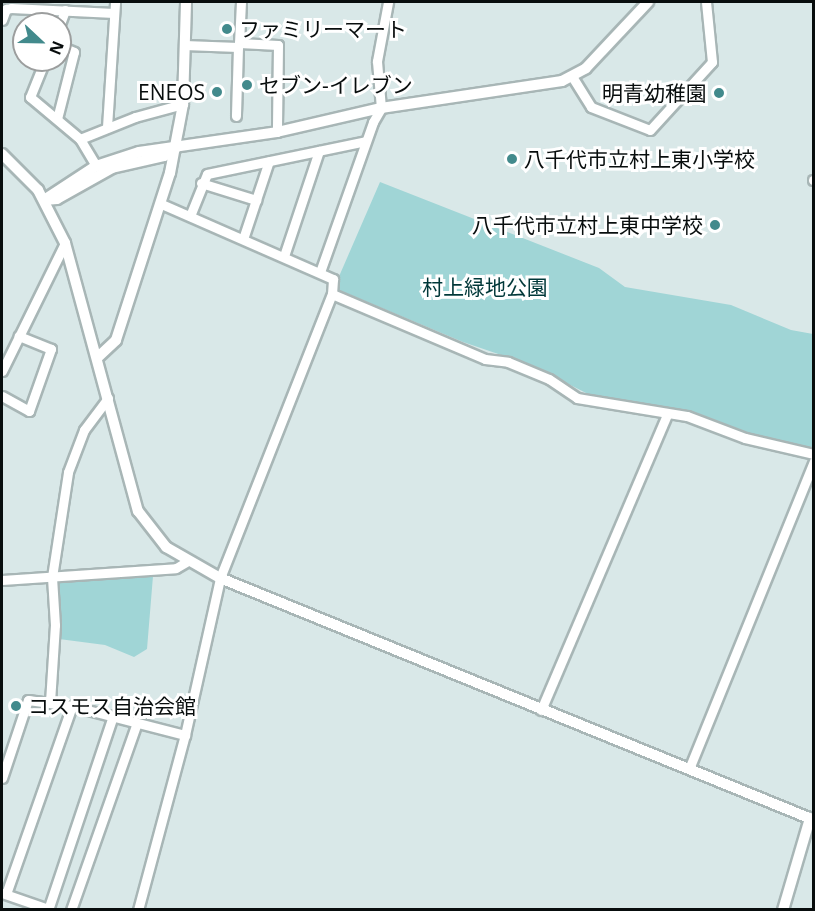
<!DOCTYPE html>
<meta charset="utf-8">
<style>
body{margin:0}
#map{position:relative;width:815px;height:911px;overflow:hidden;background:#d9e8e8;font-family:"Open Sans","Noto Sans JP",sans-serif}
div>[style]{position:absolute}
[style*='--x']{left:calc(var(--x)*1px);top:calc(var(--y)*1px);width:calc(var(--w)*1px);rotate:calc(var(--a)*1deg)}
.green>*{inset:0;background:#a0d5d6}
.roads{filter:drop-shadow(2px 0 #a8b6b6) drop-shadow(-2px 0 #a8b6b6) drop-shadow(0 2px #a8b6b6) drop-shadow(0 -2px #a8b6b6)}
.minor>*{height:9px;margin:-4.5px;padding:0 4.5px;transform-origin:4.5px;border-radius:4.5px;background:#fff}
.tertiary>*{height:10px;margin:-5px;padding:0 5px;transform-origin:5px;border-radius:5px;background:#fff}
.dots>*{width:16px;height:16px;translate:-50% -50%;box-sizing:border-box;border:3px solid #fff;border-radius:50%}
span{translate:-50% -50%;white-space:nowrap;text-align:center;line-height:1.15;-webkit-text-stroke:6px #fff;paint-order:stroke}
.poi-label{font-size:21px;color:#080d0d}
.left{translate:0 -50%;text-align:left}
.right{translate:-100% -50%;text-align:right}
.park-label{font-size:21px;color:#003839}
.frame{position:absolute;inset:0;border:3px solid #080d0d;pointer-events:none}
.north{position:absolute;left:12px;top:12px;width:60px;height:60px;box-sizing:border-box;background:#fff;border:2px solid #9c9e9e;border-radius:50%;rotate:112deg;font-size:16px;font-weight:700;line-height:24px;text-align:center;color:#080d0d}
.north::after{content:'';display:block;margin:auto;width:21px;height:27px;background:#428a8c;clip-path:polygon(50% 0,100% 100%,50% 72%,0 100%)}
</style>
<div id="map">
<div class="green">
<div style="clip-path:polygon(380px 182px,599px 268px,625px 287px,731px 305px,791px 330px,813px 334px,813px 450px,769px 441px,699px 415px,590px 395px,533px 366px,463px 342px,334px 288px)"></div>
<div style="clip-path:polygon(153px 576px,147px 649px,134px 657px,105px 645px,59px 639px,56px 581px)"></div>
</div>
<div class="roads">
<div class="minor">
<div style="--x:241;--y:2;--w:41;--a:92.8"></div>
<div style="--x:239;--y:43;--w:39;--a:3"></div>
<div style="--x:278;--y:45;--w:87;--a:90.7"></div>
<div style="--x:2;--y:20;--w:12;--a:-70"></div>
<div style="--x:6;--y:9;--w:5;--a:-11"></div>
<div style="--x:11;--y:8;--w:103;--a:2.8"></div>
<div style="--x:60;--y:24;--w:15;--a:-70"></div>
<div style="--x:184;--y:45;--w:54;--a:2.1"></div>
<div style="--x:238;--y:47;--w:69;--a:91.7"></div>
<div style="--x:45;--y:60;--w:40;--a:112"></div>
<div style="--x:30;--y:97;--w:65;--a:40"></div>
<div style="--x:80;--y:139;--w:31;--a:59"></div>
<div style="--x:573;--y:78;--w:34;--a:58"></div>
<div style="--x:591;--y:107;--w:63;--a:21.3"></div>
<div style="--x:650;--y:130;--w:92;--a:-47.6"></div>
<div style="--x:712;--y:62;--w:60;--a:-95.7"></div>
<div style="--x:57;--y:119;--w:69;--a:-75.8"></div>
<div style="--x:74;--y:52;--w:15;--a:-157"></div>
<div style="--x:107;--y:127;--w:125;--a:-86.3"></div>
<div style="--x:80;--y:139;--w:59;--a:-21.8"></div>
<div style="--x:135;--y:117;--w:50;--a:-15.2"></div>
<div style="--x:813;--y:180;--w:1;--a:0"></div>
<div style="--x:201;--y:183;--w:58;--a:17.2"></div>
<div style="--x:190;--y:216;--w:45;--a:-68"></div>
<div style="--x:207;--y:174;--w:162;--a:-11.7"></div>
<div style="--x:243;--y:239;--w:82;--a:-71.6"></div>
<div style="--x:284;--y:256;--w:111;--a:-71.6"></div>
<div style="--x:320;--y:272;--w:159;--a:-70.5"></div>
<div style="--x:373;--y:122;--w:16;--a:-60"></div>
<div style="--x:381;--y:108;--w:47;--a:-94.9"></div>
<div style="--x:377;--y:61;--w:60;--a:-79.4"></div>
<div style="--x:332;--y:294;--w:166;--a:23"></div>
<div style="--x:485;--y:359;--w:23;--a:7"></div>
<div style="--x:508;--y:362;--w:44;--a:22.5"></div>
<div style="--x:549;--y:379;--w:34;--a:34"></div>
<div style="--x:577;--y:398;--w:111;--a:9.3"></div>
<div style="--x:687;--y:416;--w:62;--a:20.8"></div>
<div style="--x:745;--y:438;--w:71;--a:13.1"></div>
<div style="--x:2;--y:371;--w:143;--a:-63.8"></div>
<div style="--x:2;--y:396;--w:31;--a:29"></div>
<div style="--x:29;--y:411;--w:66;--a:-70.5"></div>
<div style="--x:51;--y:349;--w:35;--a:-158"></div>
<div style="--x:2;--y:580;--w:174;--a:-3.9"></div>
<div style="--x:176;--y:568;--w:12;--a:-31"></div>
<div style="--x:50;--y:702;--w:77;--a:-86.3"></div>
<div style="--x:55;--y:625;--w:48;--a:-93.6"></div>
<div style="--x:52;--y:577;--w:106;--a:-81.3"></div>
<div style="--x:68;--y:472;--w:45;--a:-69.1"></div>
<div style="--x:84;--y:430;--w:40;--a:-53"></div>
<div style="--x:541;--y:710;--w:322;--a:-66.9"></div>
<div style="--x:689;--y:769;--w:332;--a:-67.9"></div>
<div style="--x:2;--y:778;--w:82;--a:-71.6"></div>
<div style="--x:28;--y:700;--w:44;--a:7.8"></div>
<div style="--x:72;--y:706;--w:117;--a:14.4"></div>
<div style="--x:2;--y:893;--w:49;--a:19.2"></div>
<div style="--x:6;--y:894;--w:199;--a:-70.7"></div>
<div style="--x:48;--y:910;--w:205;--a:-71.5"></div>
<div style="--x:71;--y:910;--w:198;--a:-70.6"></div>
<div style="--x:138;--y:910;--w:181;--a:-75"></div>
<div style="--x:185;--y:735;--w:161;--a:-77.4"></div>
<div style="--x:220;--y:578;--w:305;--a:-68.5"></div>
<div style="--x:332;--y:294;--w:15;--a:-86"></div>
<div style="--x:333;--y:279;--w:188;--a:-156.4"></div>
</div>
<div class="tertiary">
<div style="--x:2;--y:154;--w:51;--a:45"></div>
<div style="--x:38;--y:190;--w:59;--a:63"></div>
<div style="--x:65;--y:243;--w:278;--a:74.8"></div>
<div style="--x:138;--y:511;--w:46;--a:52.1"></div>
<div style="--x:166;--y:547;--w:62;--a:29.9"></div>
<div style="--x:220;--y:578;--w:641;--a:22.17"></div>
<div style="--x:44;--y:200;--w:62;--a:-33.2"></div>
<div style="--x:96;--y:166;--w:45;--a:-18"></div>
<div style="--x:139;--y:152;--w:139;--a:-8.2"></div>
<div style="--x:277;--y:132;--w:107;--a:-13"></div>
<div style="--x:381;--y:108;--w:183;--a:-8.5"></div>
<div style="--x:562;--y:81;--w:27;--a:-28"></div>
<div style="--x:586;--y:68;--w:91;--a:-46.8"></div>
<div style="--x:44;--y:200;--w:13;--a:-4"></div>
<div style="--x:57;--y:199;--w:63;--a:-29.4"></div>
<div style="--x:112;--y:168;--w:53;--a:-13"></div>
<div style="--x:164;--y:156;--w:14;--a:-34"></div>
<div style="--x:97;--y:358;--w:26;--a:-43"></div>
<div style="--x:116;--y:340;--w:176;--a:-72.1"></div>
<div style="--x:170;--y:173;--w:70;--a:-79.3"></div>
<div style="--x:183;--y:104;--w:102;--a:-88.3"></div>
<div style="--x:783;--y:910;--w:96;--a:-73.6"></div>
</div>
</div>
<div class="dots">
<div style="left:227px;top:29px;background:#428a8c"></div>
<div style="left:247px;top:85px;background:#428a8c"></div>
<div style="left:217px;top:92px;background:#428a8c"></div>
<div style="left:719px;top:93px;background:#428a8c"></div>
<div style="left:512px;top:159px;background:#428a8c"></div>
<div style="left:715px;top:225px;background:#428a8c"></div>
<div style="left:16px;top:706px;background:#428a8c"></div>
</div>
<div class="poi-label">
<span class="left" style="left:239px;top:29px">ファミリーマート</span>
<span class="left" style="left:259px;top:85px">セブン-イレブン</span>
<span class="right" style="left:205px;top:92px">ENEOS</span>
<span class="right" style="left:707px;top:93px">明青幼稚園</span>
<span class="left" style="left:524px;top:159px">八千代市立村上東小学校</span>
<span class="right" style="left:703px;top:225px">八千代市立村上東中学校</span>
<span class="left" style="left:28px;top:706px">コスモス自治会館</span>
</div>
<div class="park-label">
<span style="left:485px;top:287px">村上緑地公園</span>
</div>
<div class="frame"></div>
<div class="north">N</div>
</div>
